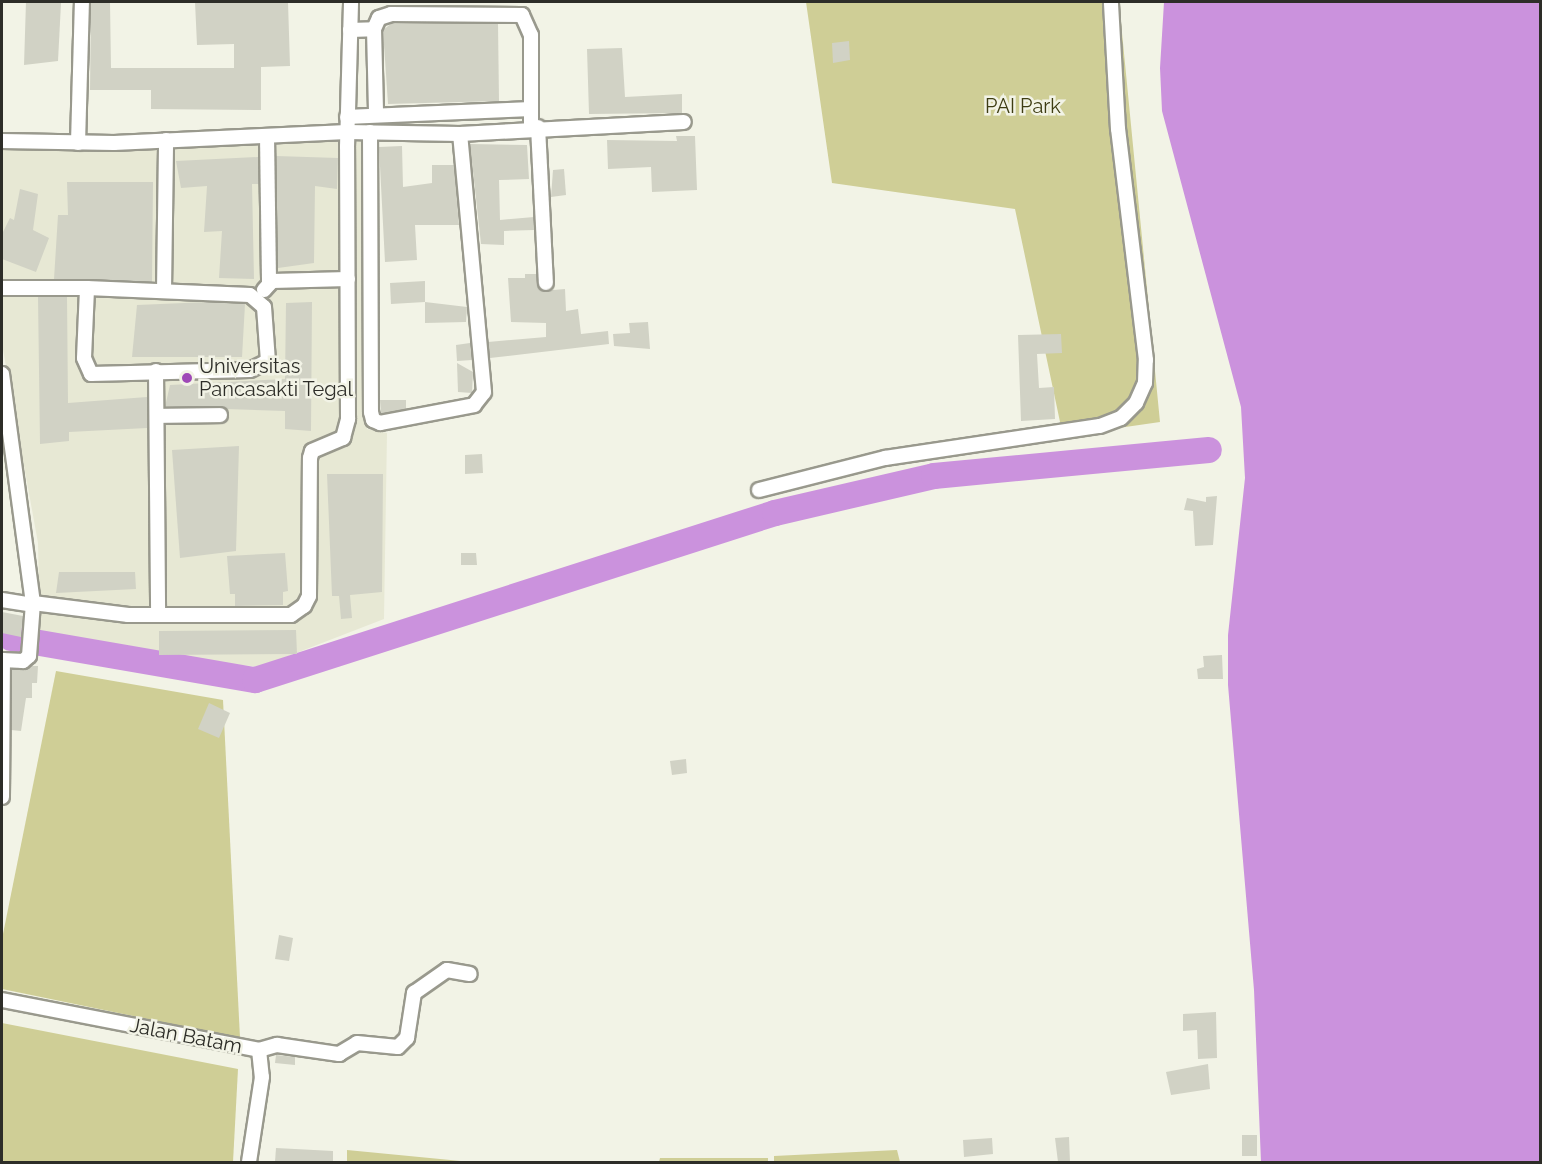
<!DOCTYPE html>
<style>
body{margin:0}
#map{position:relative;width:1542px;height:1164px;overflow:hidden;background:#f2f3e6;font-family:Raleway,sans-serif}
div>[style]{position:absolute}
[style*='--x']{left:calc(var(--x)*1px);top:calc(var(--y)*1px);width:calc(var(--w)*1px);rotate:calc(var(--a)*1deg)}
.built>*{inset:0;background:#e7e8d4}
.green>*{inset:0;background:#cfce96}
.water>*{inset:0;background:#cb92dd}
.stream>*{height:4.5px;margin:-2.25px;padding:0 2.25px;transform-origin:2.25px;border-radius:2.25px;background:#cb92dd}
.river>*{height:26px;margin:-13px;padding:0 13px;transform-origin:13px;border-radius:13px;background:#cb92dd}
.building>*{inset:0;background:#d1d2c5}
.roads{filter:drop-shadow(2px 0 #99998d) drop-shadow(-2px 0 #99998d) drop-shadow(0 2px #99998d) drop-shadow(0 -2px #99998d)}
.minor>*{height:14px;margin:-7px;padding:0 7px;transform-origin:7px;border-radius:7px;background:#fff}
.dots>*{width:16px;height:16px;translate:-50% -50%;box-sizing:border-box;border:3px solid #f2f3e6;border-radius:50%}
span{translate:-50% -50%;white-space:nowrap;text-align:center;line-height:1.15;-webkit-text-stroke:5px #f2f3e6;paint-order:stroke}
.park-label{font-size:20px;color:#3e3d13}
.poi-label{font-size:20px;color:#2d2d28}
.left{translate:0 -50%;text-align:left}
.street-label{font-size:20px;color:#2d2d28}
.frame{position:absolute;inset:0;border:3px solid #2d2d28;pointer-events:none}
</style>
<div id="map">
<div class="built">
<div style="clip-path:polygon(365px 138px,367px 429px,387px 433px,384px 619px,260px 667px,153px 656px,40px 634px,38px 543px,2px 344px,2px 145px)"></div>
</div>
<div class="green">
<div style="clip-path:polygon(806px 2px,1119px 2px,1160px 422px,1063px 436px,1015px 209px,832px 183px)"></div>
<div style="clip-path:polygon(56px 671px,223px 700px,240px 1038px,2px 989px,2px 939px)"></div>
<div style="clip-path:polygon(2px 1023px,238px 1069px,233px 1162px,2px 1162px)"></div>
<div style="clip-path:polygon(347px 1150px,471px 1162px,347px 1162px)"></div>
<div style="clip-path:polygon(897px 1150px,900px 1162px,774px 1162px,774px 1156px)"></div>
<div style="clip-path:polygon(660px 1158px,768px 1158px,768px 1162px,659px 1162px)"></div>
</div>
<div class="water">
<div style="clip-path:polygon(1164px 2px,1540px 2px,1540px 1162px,1261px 1162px,1254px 990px,1228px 685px,1228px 635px,1245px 478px,1241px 407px,1162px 111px,1160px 68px)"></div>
</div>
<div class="stream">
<div style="--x:2;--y:637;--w:9;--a:6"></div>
</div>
<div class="river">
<div style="--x:11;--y:638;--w:248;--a:9.8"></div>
<div style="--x:255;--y:680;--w:546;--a:-17.8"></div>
<div style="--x:775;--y:513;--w:163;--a:-13.1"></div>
<div style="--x:934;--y:476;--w:276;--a:-5.4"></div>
</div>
<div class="building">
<div style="clip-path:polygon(26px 2px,61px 3px,58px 61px,24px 65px)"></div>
<div style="clip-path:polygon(91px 2px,110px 2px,111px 68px,234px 68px,234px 44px,197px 45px,195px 2px,288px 2px,290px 66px,261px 67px,261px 110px,151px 109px,151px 90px,90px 90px)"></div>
<div style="clip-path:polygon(392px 23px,498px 24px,499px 101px,388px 104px,383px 30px)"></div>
<div style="clip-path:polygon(849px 41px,850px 60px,833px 63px,832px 43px)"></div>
<div style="clip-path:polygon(622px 48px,625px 97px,682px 94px,682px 113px,589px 114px,587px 49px)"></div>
<div style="clip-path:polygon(676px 136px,695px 136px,697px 190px,652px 192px,651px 167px,608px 169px,607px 140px,677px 141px)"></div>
<div style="clip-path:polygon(470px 144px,527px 145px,529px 179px,499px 180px,500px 220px,534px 217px,534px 230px,504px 231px,504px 245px,481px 244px)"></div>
<div style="clip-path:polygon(402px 146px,403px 187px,432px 183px,432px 165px,454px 165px,459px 225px,415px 225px,417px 260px,385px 262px,379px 147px)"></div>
<div style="clip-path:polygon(276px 156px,338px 158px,337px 189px,315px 186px,314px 263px,278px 268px)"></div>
<div style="clip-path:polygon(258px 157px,259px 184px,252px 184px,254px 279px,219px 278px,222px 231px,204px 232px,207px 186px,181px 188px,176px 161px)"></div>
<div style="clip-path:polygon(564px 169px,566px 195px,551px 197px,553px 170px)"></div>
<div style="clip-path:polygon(67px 182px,153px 182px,152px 282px,54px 279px,58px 215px,68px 215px)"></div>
<div style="clip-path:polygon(20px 189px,38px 194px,33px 230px,49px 238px,36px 272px,2px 259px,2px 234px,10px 218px,14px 220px)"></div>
<div style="clip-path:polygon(525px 274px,537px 274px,542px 291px,565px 289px,566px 311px,578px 309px,581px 334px,608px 331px,609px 344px,490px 358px,488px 342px,546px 337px,546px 323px,511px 322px,508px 278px,525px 278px)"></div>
<div style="clip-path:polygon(425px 281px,425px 302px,391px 304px,390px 283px)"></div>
<div style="clip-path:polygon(38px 297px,67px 297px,68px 403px,147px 397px,147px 428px,69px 432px,69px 441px,40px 444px)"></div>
<div style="clip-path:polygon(208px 302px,245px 304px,242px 357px,132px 357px,137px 305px)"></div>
<div style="clip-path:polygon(312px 302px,311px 431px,285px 429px,285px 411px,165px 407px,170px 385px,285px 379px,286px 303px)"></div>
<div style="clip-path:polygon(425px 302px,467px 307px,466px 322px,425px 323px)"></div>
<div style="clip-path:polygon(648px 322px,650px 349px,614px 346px,613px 334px,630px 333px,629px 323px)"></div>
<div style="clip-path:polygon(1061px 334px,1062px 353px,1037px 354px,1039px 388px,1054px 387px,1055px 419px,1021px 421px,1018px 335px)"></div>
<div style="clip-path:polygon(470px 343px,472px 360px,457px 361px,456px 345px)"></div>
<div style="clip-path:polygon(457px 363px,473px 372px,472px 393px,458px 392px)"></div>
<div style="clip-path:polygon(380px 400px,406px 400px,406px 409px,381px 414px)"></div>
<div style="clip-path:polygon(239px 446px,236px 551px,180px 558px,172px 450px)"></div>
<div style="clip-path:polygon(482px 454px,483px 473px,465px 474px,465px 455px)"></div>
<div style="clip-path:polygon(327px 474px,383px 474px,382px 592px,350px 595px,352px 618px,341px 619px,339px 596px,332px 596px)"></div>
<div style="clip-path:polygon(1217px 496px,1213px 545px,1195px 546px,1193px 511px,1184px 510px,1187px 498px,1206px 502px,1206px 497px)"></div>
<div style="clip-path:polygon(285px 553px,288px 591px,283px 592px,283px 605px,235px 606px,235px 594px,230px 594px,227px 556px)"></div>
<div style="clip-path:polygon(461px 553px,476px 553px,477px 565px,461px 565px)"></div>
<div style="clip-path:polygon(59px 572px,135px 572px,136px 589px,56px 593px)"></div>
<div style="clip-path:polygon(2px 612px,23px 616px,21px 637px,2px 633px)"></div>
<div style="clip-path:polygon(296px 630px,297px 654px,159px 655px,159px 631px)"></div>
<div style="clip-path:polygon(1222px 655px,1223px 679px,1198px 679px,1197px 669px,1204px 667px,1203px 656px)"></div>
<div style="clip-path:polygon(31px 666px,38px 666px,37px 683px,32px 683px,32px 698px,26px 698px,21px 731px,11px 730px,12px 669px)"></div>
<div style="clip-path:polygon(209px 703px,230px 713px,219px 738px,198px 729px)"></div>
<div style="clip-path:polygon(686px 759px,687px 773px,672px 775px,670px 761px)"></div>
<div style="clip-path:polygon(279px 935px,293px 938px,289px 961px,275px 959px)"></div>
<div style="clip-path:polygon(1216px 1012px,1217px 1058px,1198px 1059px,1197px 1030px,1183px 1031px,1183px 1014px)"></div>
<div style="clip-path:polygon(276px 1055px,295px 1057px,295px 1065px,275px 1063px)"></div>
<div style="clip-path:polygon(1208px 1064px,1210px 1089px,1171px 1095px,1166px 1072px)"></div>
<div style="clip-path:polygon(1242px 1135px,1257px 1135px,1257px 1156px,1242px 1156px)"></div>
<div style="clip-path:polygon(1069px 1137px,1070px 1162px,1058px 1162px,1055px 1138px)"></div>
<div style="clip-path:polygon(992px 1138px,993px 1154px,964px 1157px,963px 1140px)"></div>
<div style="clip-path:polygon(276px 1148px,333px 1151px,333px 1162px,275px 1162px)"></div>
</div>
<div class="roads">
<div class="minor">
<div style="--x:374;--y:29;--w:12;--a:-66"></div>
<div style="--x:379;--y:18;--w:13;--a:-18"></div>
<div style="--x:391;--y:14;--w:131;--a:0.4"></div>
<div style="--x:522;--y:15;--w:22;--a:66"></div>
<div style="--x:531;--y:35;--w:92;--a:90"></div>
<div style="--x:350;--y:30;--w:24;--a:-2"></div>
<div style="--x:374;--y:29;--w:84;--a:88.6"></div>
<div style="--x:347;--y:117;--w:183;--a:-2.5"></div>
<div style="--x:538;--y:127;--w:156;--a:87.1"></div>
<div style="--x:370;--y:132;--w:280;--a:89.8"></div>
<div style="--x:371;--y:412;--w:8;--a:76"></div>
<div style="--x:373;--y:420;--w:8;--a:23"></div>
<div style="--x:380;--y:423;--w:96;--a:-10.8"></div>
<div style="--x:474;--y:405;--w:16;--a:-52"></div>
<div style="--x:484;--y:392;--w:259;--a:-95.3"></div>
<div style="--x:267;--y:136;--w:148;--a:89.2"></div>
<div style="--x:2;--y:141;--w:112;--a:1"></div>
<div style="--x:114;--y:143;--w:233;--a:-2.7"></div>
<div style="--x:347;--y:132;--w:113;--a:1"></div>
<div style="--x:460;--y:134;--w:224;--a:-3.1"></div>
<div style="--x:78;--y:143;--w:141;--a:-88.4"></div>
<div style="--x:2;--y:288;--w:85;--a:0"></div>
<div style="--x:87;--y:288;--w:163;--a:2.5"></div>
<div style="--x:250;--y:295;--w:18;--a:41"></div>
<div style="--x:264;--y:307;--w:54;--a:85.8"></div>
<div style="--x:268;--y:361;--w:20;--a:153"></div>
<div style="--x:250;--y:370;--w:159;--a:178.6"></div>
<div style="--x:91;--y:374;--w:17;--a:-114"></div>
<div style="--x:84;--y:358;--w:70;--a:-87.5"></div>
<div style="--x:164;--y:290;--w:150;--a:-89.2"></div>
<div style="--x:264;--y:290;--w:12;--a:-48"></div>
<div style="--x:272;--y:281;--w:76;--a:-1.5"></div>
<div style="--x:156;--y:371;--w:242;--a:89.5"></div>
<div style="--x:2;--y:374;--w:231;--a:82.3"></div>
<div style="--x:33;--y:603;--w:53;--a:94.3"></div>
<div style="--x:29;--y:656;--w:8;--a:140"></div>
<div style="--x:23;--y:661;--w:21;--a:-177"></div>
<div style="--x:157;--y:416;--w:63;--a:-0.9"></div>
<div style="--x:759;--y:490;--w:130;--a:-14.3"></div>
<div style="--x:885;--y:458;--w:217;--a:-8.5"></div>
<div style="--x:1100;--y:426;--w:22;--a:-21"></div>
<div style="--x:1121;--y:418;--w:21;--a:-45"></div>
<div style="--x:1136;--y:403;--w:22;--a:-66"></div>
<div style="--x:1145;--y:383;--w:23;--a:-88"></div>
<div style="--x:1146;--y:360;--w:233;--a:-96.9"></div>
<div style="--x:1118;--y:129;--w:127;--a:-93.2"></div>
<div style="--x:2;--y:600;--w:31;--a:9"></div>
<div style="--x:33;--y:603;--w:96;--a:7.2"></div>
<div style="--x:128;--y:615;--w:163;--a:0"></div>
<div style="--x:291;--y:615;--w:16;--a:-35"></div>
<div style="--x:304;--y:606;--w:11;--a:-63"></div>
<div style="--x:309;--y:596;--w:138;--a:-89.6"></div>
<div style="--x:310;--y:458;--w:7;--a:-74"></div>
<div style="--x:312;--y:451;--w:34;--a:-23"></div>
<div style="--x:343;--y:438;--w:20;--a:-75"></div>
<div style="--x:348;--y:419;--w:272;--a:-90.2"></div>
<div style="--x:347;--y:147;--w:145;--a:-88.4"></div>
<div style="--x:2;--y:797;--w:137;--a:-89.6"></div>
<div style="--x:2;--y:1000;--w:262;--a:11"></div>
<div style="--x:259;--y:1050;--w:27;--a:84"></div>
<div style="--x:262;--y:1077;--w:86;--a:98.7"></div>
<div style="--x:259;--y:1050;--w:19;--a:-16"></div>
<div style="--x:277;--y:1045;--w:63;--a:8.3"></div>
<div style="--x:339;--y:1054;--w:21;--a:-31"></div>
<div style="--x:357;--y:1043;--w:41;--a:5.6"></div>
<div style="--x:398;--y:1047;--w:13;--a:-45"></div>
<div style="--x:407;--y:1038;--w:46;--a:-81.2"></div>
<div style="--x:414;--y:993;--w:40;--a:-34.9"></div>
<div style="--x:447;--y:970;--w:23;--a:10"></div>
</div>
</div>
<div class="dots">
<div style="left:187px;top:378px;background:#9f49b7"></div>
</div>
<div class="park-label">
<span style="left:1023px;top:106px">PAI Park</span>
</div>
<div class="poi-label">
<span class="left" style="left:199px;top:378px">Universitas<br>Pancasakti Tegal</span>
</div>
<div class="street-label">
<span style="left:186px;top:1036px;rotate:11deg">Jalan Batam</span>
</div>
<div class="frame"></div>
</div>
